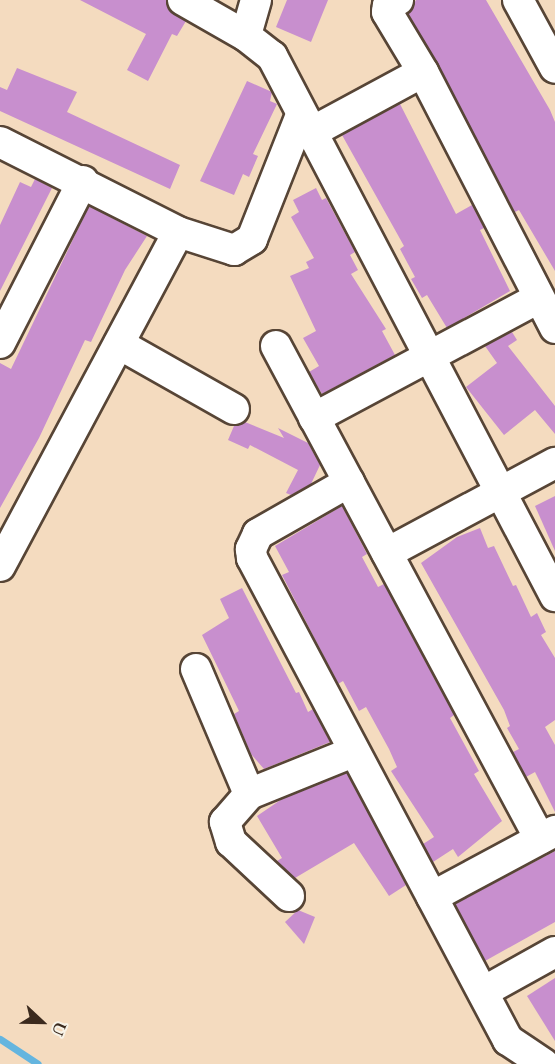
<!DOCTYPE html>
<style>
body{margin:0}
#map{position:relative;width:555px;height:1064px;overflow:hidden;background:#f4dbbf;font-family:Cardo,serif}
div>[style]{position:absolute}
[style*='--x']{left:calc(var(--x)*1px);top:calc(var(--y)*1px);width:calc(var(--w)*1px);rotate:calc(var(--a)*1deg)}
.stream>*{height:7px;margin:-3.5px;padding:0 3.5px;transform-origin:3.5px;border-radius:3.5px;background:#64b5df}
.building>*{inset:0;background:#c88fce}
.roads{filter:drop-shadow(2px 0 #574536) drop-shadow(-2px 0 #574536) drop-shadow(0 2px #574536) drop-shadow(0 -2px #574536)}
.minor>*{height:30px;margin:-15px;padding:0 15px;transform-origin:15px;border-radius:15px;background:#fff}
span{translate:-50% -50%;white-space:nowrap;text-align:center;line-height:1.15;-webkit-text-stroke:5px #f7f3e8;paint-order:stroke}
.north{position:absolute;left:12px;top:992px;width:60px;height:60px;-webkit-text-stroke:4px #f7f3e8;paint-order:stroke;rotate:112deg;font-size:16px;font-weight:700;line-height:24px;text-align:center;color:#3b2a1e}
.north::after{content:'';display:block;margin:auto;width:21px;height:27px;background:#3b2a1e;clip-path:polygon(50% 0,100% 100%,50% 72%,0 100%)}
</style>
<div id="map">
<div class="stream">
<div style="--x:0;--y:1039;--w:45;--a:33.3"></div>
</div>
<div class="building">
<div style="clip-path:polygon(80px 0,166px 0,168px 9px,186px 21px,177px 36px,172px 34px,148px 81px,127px 70px,146px 34px)"></div>
<div style="clip-path:polygon(287px 0,328px 0,311px 42px,276px 27px)"></div>
<div style="clip-path:polygon(416px 0,486px 0,550px 110px,555px 122px,555px 271px,519px 210px,515px 212px,408px 14px)"></div>
<div style="clip-path:polygon(17px 68px,77px 92px,67px 112px,180px 165px,170px 189px,0 111px,0 87px,7px 90px)"></div>
<div style="clip-path:polygon(247px 81px,272px 92px,270px 101px,277px 104px,253px 154px,258px 156px,249px 177px,243px 174px,234px 195px,200px 181px)"></div>
<div style="clip-path:polygon(400px 104px,456px 214px,472px 205px,484px 228px,480px 230px,510px 291px,447px 328px,427px 295px,422px 298px,411px 279px,415px 277px,400px 249px,404px 246px,342px 135px)"></div>
<div style="clip-path:polygon(35px 179px,52px 188px,0 291px,0 225px,20px 182px,31px 187px)"></div>
<div style="clip-path:polygon(316px 188px,322px 200px,326px 198px,355px 252px,350px 255px,358px 270px,351px 274px,386px 329px,382px 331px,395px 355px,322px 394px,309px 372px,319px 366px,303px 338px,316px 331px,290px 276px,309px 268px,306px 262px,314px 258px,291px 217px,299px 212px,293px 200px)"></div>
<div style="clip-path:polygon(89px 206px,147px 236px,125px 270px,91px 342px,85px 340px,39px 438px,0 508px,0 363px,11px 369px)"></div>
<div style="clip-path:polygon(512px 332px,517px 340px,508px 346px,555px 406px,555px 434px,535px 410px,504px 435px,466px 387px,497px 363px,485px 346px)"></div>
<div style="clip-path:polygon(245px 422px,284px 438px,278px 428px,308px 443px,320px 465px,311px 484px,291px 495px,286px 493px,298px 470px,250px 445px,248px 449px,228px 440px,234px 426px)"></div>
<div style="clip-path:polygon(555px 496px,555px 551px,535px 506px)"></div>
<div style="clip-path:polygon(342px 506px,367px 554px,362px 557px,378px 587px,384px 584px,454px 715px,450px 718px,479px 771px,474px 774px,502px 821px,458px 857px,453px 849px,433px 862px,423px 844px,434px 837px,391px 771px,397px 767px,389px 749px,366px 707px,359px 711px,343px 681px,338px 684px,282px 575px,289px 572px,275px 546px)"></div>
<div style="clip-path:polygon(480px 528px,488px 548px,494px 546px,513px 586px,516px 585px,531px 617px,537px 613px,546px 632px,541px 635px,555px 658px,555px 720px,545px 727px,555px 745px,555px 812px,535px 772px,526px 777px,513px 752px,519px 749px,507px 728px,510px 726px,504px 710px,421px 563px,457px 537px)"></div>
<div style="clip-path:polygon(242px 588px,296px 693px,299px 692px,308px 712px,313px 709px,330px 742px,264px 769px,251px 754px,234px 714px,239px 711px,202px 635px,229px 618px,220px 599px)"></div>
<div style="clip-path:polygon(347px 773px,406px 885px,389px 896px,354px 843px,295px 878px,277px 861px,282px 858px,257px 816px,282px 799px)"></div>
<div style="clip-path:polygon(555px 851px,555px 922px,485px 961px,455px 904px)"></div>
<div style="clip-path:polygon(298px 910px,315px 917px,304px 944px,285px 922px)"></div>
<div style="clip-path:polygon(555px 978px,555px 1041px,527px 996px)"></div>
</div>
<div class="roads">
<div class="minor">
<div style="--x:183;--y:0;--w:73;--a:29.7"></div>
<div style="--x:256;--y:0;--w:37;--a:106"></div>
<div style="--x:246;--y:36;--w:33;--a:38"></div>
<div style="--x:272;--y:56;--w:610;--a:62.34"></div>
<div style="--x:398;--y:0;--w:12;--a:149"></div>
<div style="--x:388;--y:6;--w:6;--a:99"></div>
<div style="--x:387;--y:12;--w:70;--a:59"></div>
<div style="--x:423;--y:72;--w:288;--a:62.7"></div>
<div style="--x:518;--y:0;--w:77;--a:61.4"></div>
<div style="--x:310;--y:133;--w:128;--a:-28.4"></div>
<div style="--x:0;--y:142;--w:199;--a:26.8"></div>
<div style="--x:178;--y:232;--w:59;--a:17.8"></div>
<div style="--x:234;--y:250;--w:21;--a:-31"></div>
<div style="--x:252;--y:239;--w:133;--a:-68.4"></div>
<div style="--x:0;--y:343;--w:182;--a:-62.9"></div>
<div style="--x:119;--y:344;--w:132;--a:29.5"></div>
<div style="--x:276;--y:346;--w:559;--a:61.83"></div>
<div style="--x:314;--y:418;--w:255;--a:-28.1"></div>
<div style="--x:349;--y:482;--w:105;--a:150.3"></div>
<div style="--x:258;--y:534;--w:17;--a:115"></div>
<div style="--x:251;--y:549;--w:9;--a:84"></div>
<div style="--x:252;--y:558;--w:546;--a:62.03"></div>
<div style="--x:508;--y:1040;--w:43;--a:33.7"></div>
<div style="--x:387;--y:553;--w:191;--a:-28.2"></div>
<div style="--x:0;--y:566;--w:378;--a:-61.9"></div>
<div style="--x:196;--y:669;--w:136;--a:67"></div>
<div style="--x:289;--y:896;--w:79;--a:-137"></div>
<div style="--x:231;--y:842;--w:21;--a:-107"></div>
<div style="--x:225;--y:822;--w:37;--a:-49"></div>
<div style="--x:249;--y:794;--w:112;--a:-22"></div>
<div style="--x:432;--y:897;--w:140;--a:-28.2"></div>
<div style="--x:483;--y:992;--w:82;--a:-29.1"></div>
</div>
</div>
<div class="north">U</div>
</div>
